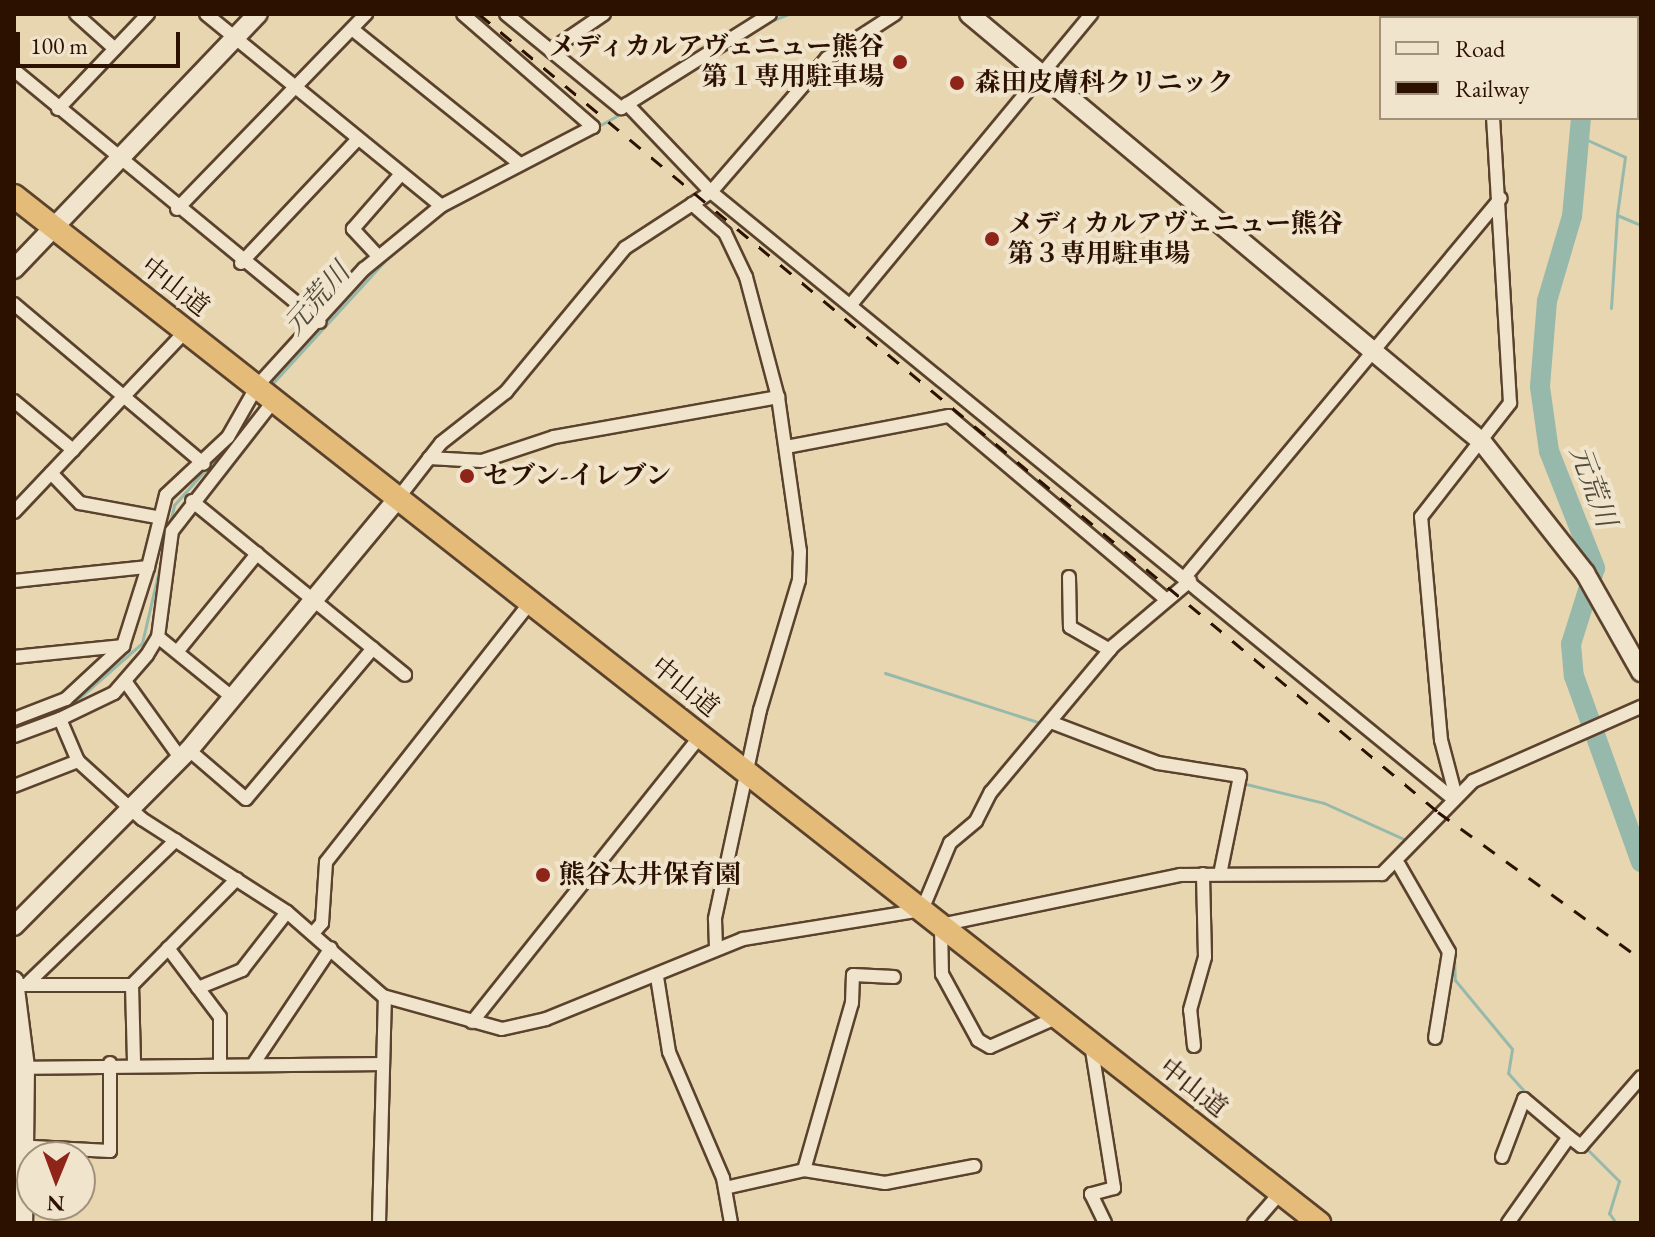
<!DOCTYPE html>
<meta charset="utf-8">
<style>
body{margin:0}
#map{position:relative;width:1655px;height:1237px;overflow:hidden;background:#e8d6b0;font-family:"EB Garamond","Noto Serif JP",serif}
div>[style]{position:absolute}
[style*='--x']{left:calc(var(--x)*1px);top:calc(var(--y)*1px);width:calc(var(--w)*1px);rotate:calc(var(--a)*1deg)}
.stream>*{height:3px;margin:-1.5px;padding:0 1.5px;transform-origin:1.5px;border-radius:1.5px;background:#97b9ab}
.river>*{height:20px;margin:-10px;padding:0 10px;transform-origin:10px;border-radius:10px;background:#97b9ab}
.roads{filter:drop-shadow(2px 0 #5b422d) drop-shadow(-2px 0 #5b422d) drop-shadow(0 2px #5b422d) drop-shadow(0 -2px #5b422d)}
.street>*{height:12px;margin:-6px;padding:0 6px;transform-origin:6px;border-radius:6px;background:#f0e4cc}
.secondary>*{height:18px;margin:-9px;padding:0 9px;transform-origin:9px;border-radius:9px;background:#f0e4cc}
.highway>*{height:22px;margin:-11px;padding:0 11px;transform-origin:11px;border-radius:11px;background:#e4bb78}
.rail>*{height:3px;margin-top:-1.5px;transform-origin:0;background:repeating-linear-gradient(90deg,#2c1101 0 14px,transparent 0 28px)}
.dots>*{width:22px;height:22px;translate:-50% -50%;box-sizing:border-box;border:4px solid #f0e4cc;border-radius:50%}
span{translate:-50% -50%;white-space:nowrap;text-align:center;line-height:1.15;-webkit-text-stroke:8px #f0e4cc;paint-order:stroke}
.poi-label{font-size:26px;color:#2c1101;font-weight:700}
.right{translate:-100% -50%;text-align:right}
.left{translate:0 -50%;text-align:left}
.street-label{font-size:26px;color:#2c1101}
.water-label{font-size:28px;color:#514c3c;font-style:italic}
.frame{position:absolute;inset:0;border:16px solid #2c1101;pointer-events:none}
.legend{position:absolute;left:1379px;top:16px;width:260px;height:104px;box-sizing:border-box;background:#f0e4cc;border:2px solid #a2907b;margin:0;padding:10px 14px;list-style:none;font-size:24px;color:#2c1101}
.legend li{display:flex;align-items:center;gap:16px;height:40px}
.legend b{width:40px;border:2px solid #a2907b}
.north{position:absolute;left:16px;top:1141px;width:80px;height:80px;box-sizing:border-box;background:#f0e4cc;border:2px solid #a2907b;border-radius:50%;rotate:181deg;font-size:22px;font-weight:700;line-height:32px;text-align:center;color:#2c1101}
.north::after{content:'';display:block;margin:auto;width:28px;height:36px;background:#8f2418;clip-path:polygon(50% 0,100% 100%,50% 72%,0 100%)}
.scale{position:absolute;left:16px;top:32px;width:164px;height:36px;box-sizing:border-box;border:4px solid #2c1101;border-top:0;padding-left:10px;font-size:24px;line-height:28px;white-space:nowrap;color:#2c1101;-webkit-text-stroke:6px #f0e4cc;paint-order:stroke}
</style>
<div id="map">
<div class="stream">
<div style="--x:765;--y:23;--w:25;--a:-21"></div>
<div style="--x:1583;--y:138;--w:46;--a:24.3"></div>
<div style="--x:1625;--y:157;--w:59;--a:97.9"></div>
<div style="--x:1617;--y:215;--w:26;--a:23"></div>
<div style="--x:435;--y:217;--w:216;--a:-29.1"></div>
<div style="--x:1611;--y:308;--w:92;--a:-86.3"></div>
<div style="--x:271;--y:385;--w:176;--a:-47.5"></div>
<div style="--x:233;--y:440;--w:48;--a:-60.3"></div>
<div style="--x:885;--y:673;--w:164;--a:17.8"></div>
<div style="--x:14;--y:727;--w:60;--a:-20.6"></div>
<div style="--x:70;--y:706;--w:96;--a:-41.2"></div>
<div style="--x:142;--y:643;--w:142;--a:-76.9"></div>
<div style="--x:174;--y:505;--w:76;--a:-48.2"></div>
<div style="--x:1242;--y:783;--w:84;--a:13.7"></div>
<div style="--x:1324;--y:803;--w:92;--a:24.3"></div>
<div style="--x:1454;--y:957;--w:23;--a:88"></div>
<div style="--x:1455;--y:980;--w:89;--a:50.4"></div>
<div style="--x:1512;--y:1049;--w:24;--a:99"></div>
<div style="--x:1508;--y:1073;--w:30;--a:48"></div>
<div style="--x:1586;--y:1148;--w:47;--a:45"></div>
<div style="--x:1619;--y:1181;--w:34;--a:107"></div>
<div style="--x:1609;--y:1213;--w:12;--a:55"></div>
</div>
<div class="river">
<div style="--x:1521;--y:14;--w:4;--a:63"></div>
<div style="--x:1581;--y:118;--w:98;--a:95.2"></div>
<div style="--x:1572;--y:216;--w:89;--a:106.4"></div>
<div style="--x:1547;--y:301;--w:86;--a:94.7"></div>
<div style="--x:1540;--y:387;--w:65;--a:82"></div>
<div style="--x:1549;--y:451;--w:126;--a:68.5"></div>
<div style="--x:1595;--y:568;--w:80;--a:107.5"></div>
<div style="--x:1571;--y:644;--w:32;--a:85"></div>
<div style="--x:1574;--y:676;--w:198;--a:70.2"></div>
</div>
<div class="roads">
<div class="street">
<div style="--x:76;--y:14;--w:52;--a:41.9"></div>
<div style="--x:206;--y:14;--w:303;--a:39.2"></div>
<div style="--x:506;--y:14;--w:149;--a:39.3"></div>
<div style="--x:621;--y:108;--w:176;--a:-32.2"></div>
<div style="--x:1445;--y:14;--w:6;--a:45"></div>
<div style="--x:1465;--y:18;--w:5;--a:-53"></div>
<div style="--x:352;--y:29;--w:216;--a:38.8"></div>
<div style="--x:551;--y:50;--w:64;--a:-34.2"></div>
<div style="--x:14;--y:70;--w:396;--a:39.5"></div>
<div style="--x:627;--y:104;--w:122;--a:46.3"></div>
<div style="--x:711;--y:192;--w:956;--a:39.27"></div>
<div style="--x:58;--y:109;--w:131;--a:-46.5"></div>
<div style="--x:692;--y:204;--w:44;--a:41.3"></div>
<div style="--x:725;--y:233;--w:49;--a:64.5"></div>
<div style="--x:746;--y:277;--w:124;--a:75.1"></div>
<div style="--x:778;--y:397;--w:156;--a:81.9"></div>
<div style="--x:800;--y:551;--w:29;--a:92"></div>
<div style="--x:799;--y:580;--w:136;--a:106.7"></div>
<div style="--x:760;--y:710;--w:214;--a:102.2"></div>
<div style="--x:715;--y:919;--w:29;--a:88"></div>
<div style="--x:177;--y:209;--w:272;--a:-45.9"></div>
<div style="--x:378;--y:256;--w:37;--a:-133"></div>
<div style="--x:353;--y:229;--w:73;--a:-48.9"></div>
<div style="--x:241;--y:263;--w:170;--a:-46.7"></div>
<div style="--x:853;--y:302;--w:374;--a:-50.4"></div>
<div style="--x:14;--y:304;--w:248;--a:40.1"></div>
<div style="--x:14;--y:401;--w:77;--a:39.7"></div>
<div style="--x:786;--y:447;--w:166;--a:-10.8"></div>
<div style="--x:949;--y:416;--w:280;--a:40.2"></div>
<div style="--x:429;--y:458;--w:53;--a:3.2"></div>
<div style="--x:482;--y:461;--w:76;--a:-18.4"></div>
<div style="--x:554;--y:437;--w:228;--a:-10.1"></div>
<div style="--x:51;--y:473;--w:42;--a:46"></div>
<div style="--x:80;--y:503;--w:77;--a:10.4"></div>
<div style="--x:399;--y:497;--w:68;--a:-52.1"></div>
<div style="--x:441;--y:443;--w:83;--a:-38.1"></div>
<div style="--x:506;--y:392;--w:187;--a:-50.4"></div>
<div style="--x:625;--y:248;--w:103;--a:-33.1"></div>
<div style="--x:711;--y:192;--w:177;--a:-49.1"></div>
<div style="--x:827;--y:58;--w:81;--a:-32.9"></div>
<div style="--x:192;--y:501;--w:275;--a:39.2"></div>
<div style="--x:14;--y:512;--w:250;--a:-46.5"></div>
<div style="--x:1069;--y:577;--w:50;--a:88.9"></div>
<div style="--x:1070;--y:627;--w:46;--a:29.9"></div>
<div style="--x:1185;--y:577;--w:493;--a:-50.2"></div>
<div style="--x:14;--y:581;--w:135;--a:-6"></div>
<div style="--x:148;--y:567;--w:74;--a:-76"></div>
<div style="--x:166;--y:495;--w:85;--a:-43.1"></div>
<div style="--x:228;--y:437;--w:59;--a:-60.4"></div>
<div style="--x:257;--y:386;--w:159;--a:-47.6"></div>
<div style="--x:364;--y:269;--w:99;--a:-39.3"></div>
<div style="--x:441;--y:206;--w:171;--a:-27.5"></div>
<div style="--x:593;--y:127;--w:172;--a:-139"></div>
<div style="--x:158;--y:637;--w:97;--a:39.1"></div>
<div style="--x:177;--y:652;--w:127;--a:-50.8"></div>
<div style="--x:14;--y:657;--w:110;--a:-5.8"></div>
<div style="--x:125;--y:681;--w:96;--a:54.3"></div>
<div style="--x:14;--y:719;--w:56;--a:-21"></div>
<div style="--x:66;--y:699;--w:78;--a:-42.9"></div>
<div style="--x:123;--y:646;--w:83;--a:-72.4"></div>
<div style="--x:60;--y:719;--w:60;--a:-25.7"></div>
<div style="--x:114;--y:693;--w:50;--a:-49"></div>
<div style="--x:147;--y:655;--w:21;--a:-59"></div>
<div style="--x:158;--y:637;--w:107;--a:-82.5"></div>
<div style="--x:172;--y:531;--w:167;--a:-52"></div>
<div style="--x:1053;--y:723;--w:112;--a:20.9"></div>
<div style="--x:1158;--y:763;--w:83;--a:9"></div>
<div style="--x:1240;--y:776;--w:100;--a:101.5"></div>
<div style="--x:14;--y:736;--w:49;--a:-20.3"></div>
<div style="--x:60;--y:719;--w:46;--a:66.8"></div>
<div style="--x:78;--y:761;--w:86;--a:42.2"></div>
<div style="--x:142;--y:819;--w:172;--a:32.7"></div>
<div style="--x:287;--y:912;--w:128;--a:41.2"></div>
<div style="--x:383;--y:996;--w:123;--a:15.5"></div>
<div style="--x:502;--y:1029;--w:45;--a:-12.8"></div>
<div style="--x:546;--y:1019;--w:213;--a:-22.1"></div>
<div style="--x:743;--y:939;--w:181;--a:-9.2"></div>
<div style="--x:922;--y:910;--w:73;--a:-67.3"></div>
<div style="--x:950;--y:843;--w:34;--a:-40"></div>
<div style="--x:976;--y:821;--w:33;--a:-63"></div>
<div style="--x:991;--y:792;--w:190;--a:-50.1"></div>
<div style="--x:1113;--y:646;--w:101;--a:-40.2"></div>
<div style="--x:189;--y:750;--w:75;--a:40.7"></div>
<div style="--x:246;--y:799;--w:197;--a:-49.9"></div>
<div style="--x:14;--y:786;--w:69;--a:-21.3"></div>
<div style="--x:1455;--y:793;--w:55;--a:-104.8"></div>
<div style="--x:1441;--y:740;--w:224;--a:-95.1"></div>
<div style="--x:1421;--y:517;--w:145;--a:-52"></div>
<div style="--x:1510;--y:403;--w:286;--a:-93.4"></div>
<div style="--x:1399;--y:865;--w:100;--a:60.1"></div>
<div style="--x:1449;--y:952;--w:87;--a:99.2"></div>
<div style="--x:314;--y:932;--w:12;--a:-48"></div>
<div style="--x:322;--y:923;--w:61;--a:-86.2"></div>
<div style="--x:326;--y:862;--w:335;--a:-51.8"></div>
<div style="--x:168;--y:948;--w:86;--a:53"></div>
<div style="--x:220;--y:1017;--w:45;--a:90"></div>
<div style="--x:657;--y:977;--w:76;--a:80.9"></div>
<div style="--x:669;--y:1052;--w:137;--a:66.8"></div>
<div style="--x:723;--y:1178;--w:46;--a:79.9"></div>
<div style="--x:29;--y:982;--w:204;--a:-44"></div>
<div style="--x:17;--y:985;--w:115;--a:0"></div>
<div style="--x:132;--y:985;--w:149;--a:-45.3"></div>
<div style="--x:132;--y:985;--w:78;--a:88.5"></div>
<div style="--x:198;--y:988;--w:48;--a:-22.2"></div>
<div style="--x:242;--y:970;--w:73;--a:-52.2"></div>
<div style="--x:1058;--y:1017;--w:74;--a:156.2"></div>
<div style="--x:990;--y:1047;--w:14;--a:-150"></div>
<div style="--x:978;--y:1040;--w:75;--a:-118.6"></div>
<div style="--x:942;--y:974;--w:49;--a:-91.2"></div>
<div style="--x:941;--y:925;--w:244;--a:-11.8"></div>
<div style="--x:1180;--y:875;--w:202;--a:-0.3"></div>
<div style="--x:1382;--y:874;--w:130;--a:-45.6"></div>
<div style="--x:1473;--y:781;--w:184;--a:-23.8"></div>
<div style="--x:472;--y:1022;--w:366;--a:-51.4"></div>
<div style="--x:1091;--y:1044;--w:146;--a:80.9"></div>
<div style="--x:1114;--y:1188;--w:24;--a:165"></div>
<div style="--x:1091;--y:1194;--w:32;--a:64"></div>
<div style="--x:1194;--y:1046;--w:36;--a:-96"></div>
<div style="--x:1190;--y:1010;--w:55;--a:-74.2"></div>
<div style="--x:1205;--y:957;--w:83;--a:-91.4"></div>
<div style="--x:254;--y:1063;--w:138;--a:-56.2"></div>
<div style="--x:14;--y:1068;--w:366;--a:-0.6"></div>
<div style="--x:14;--y:1146;--w:96;--a:3"></div>
<div style="--x:110;--y:1151;--w:88;--a:-90"></div>
<div style="--x:1502;--y:1157;--w:62;--a:-69.2"></div>
<div style="--x:1524;--y:1099;--w:59;--a:40.2"></div>
<div style="--x:804;--y:1170;--w:174;--a:-74"></div>
<div style="--x:852;--y:1003;--w:28;--a:-88"></div>
<div style="--x:853;--y:975;--w:41;--a:2.8"></div>
<div style="--x:725;--y:1188;--w:81;--a:-12.8"></div>
<div style="--x:804;--y:1170;--w:82;--a:9.1"></div>
<div style="--x:885;--y:1183;--w:91;--a:-10.8"></div>
<div style="--x:379;--y:1223;--w:226;--a:-88.5"></div>
<div style="--x:1254;--y:1223;--w:40;--a:-49"></div>
<div style="--x:1508;--y:1223;--w:105;--a:-54.7"></div>
<div style="--x:1569;--y:1137;--w:15;--a:37"></div>
<div style="--x:1581;--y:1146;--w:91;--a:-49"></div>
</div>
<div class="secondary">
<div style="--x:969;--y:14;--w:668;--a:39.84"></div>
<div style="--x:1482;--y:442;--w:167;--a:51.8"></div>
<div style="--x:1585;--y:573;--w:114;--a:60.5"></div>
<div style="--x:14;--y:269;--w:353;--a:-46.3"></div>
<div style="--x:14;--y:926;--w:248;--a:-45.2"></div>
<div style="--x:189;--y:750;--w:329;--a:-50.3"></div>
<div style="--x:14;--y:981;--w:87;--a:82.7"></div>
<div style="--x:25;--y:1067;--w:156;--a:90.7"></div>
</div>
<div class="highway">
<div style="--x:14;--y:196;--w:1661;--a:38.2"></div>
</div>
</div>
<div class="rail">
<div style="--x:479;--y:14;--w:1248;--a:39.76"></div>
<div style="--x:1438;--y:812;--w:251;--a:35.9"></div>
</div>
<div class="dots">
<div style="left:900px;top:62px;background:#8f2418"></div>
<div style="left:957px;top:83px;background:#8f2418"></div>
<div style="left:992px;top:239px;background:#8f2418"></div>
<div style="left:467px;top:476px;background:#8f2418"></div>
<div style="left:543px;top:875px;background:#8f2418"></div>
</div>
<div class="poi-label">
<span class="right" style="left:884px;top:62px">メディカルアヴェニュー熊谷<br>第１専用駐車場</span>
<span class="left" style="left:975px;top:83px">森田皮膚科クリニック</span>
<span class="left" style="left:1008px;top:239px">メディカルアヴェニュー熊谷<br>第３専用駐車場</span>
<span class="left" style="left:483px;top:476px">セブン-イレブン</span>
<span class="left" style="left:559px;top:875px">熊谷太井保育園</span>
</div>
<div class="street-label">
<span style="left:175px;top:287px;rotate:38deg">中山道</span>
<span style="left:685px;top:687px;rotate:39deg">中山道</span>
<span style="left:1193px;top:1088px;rotate:38deg">中山道</span>
</div>
<div class="water-label">
<span style="left:316px;top:298px;rotate:-49deg">元荒川</span>
<span style="left:1594px;top:486px;rotate:70deg">元荒川</span>
</div>
<div class="frame"></div>
<ul class="legend">
<li><b style="height:10px;background:#f0e4cc"></b>Road</li>
<li><b style="height:10px;background:#2c1101"></b>Railway</li>
</ul>
<div class="north">N</div>
<div class="scale">100 m</div>
</div>
